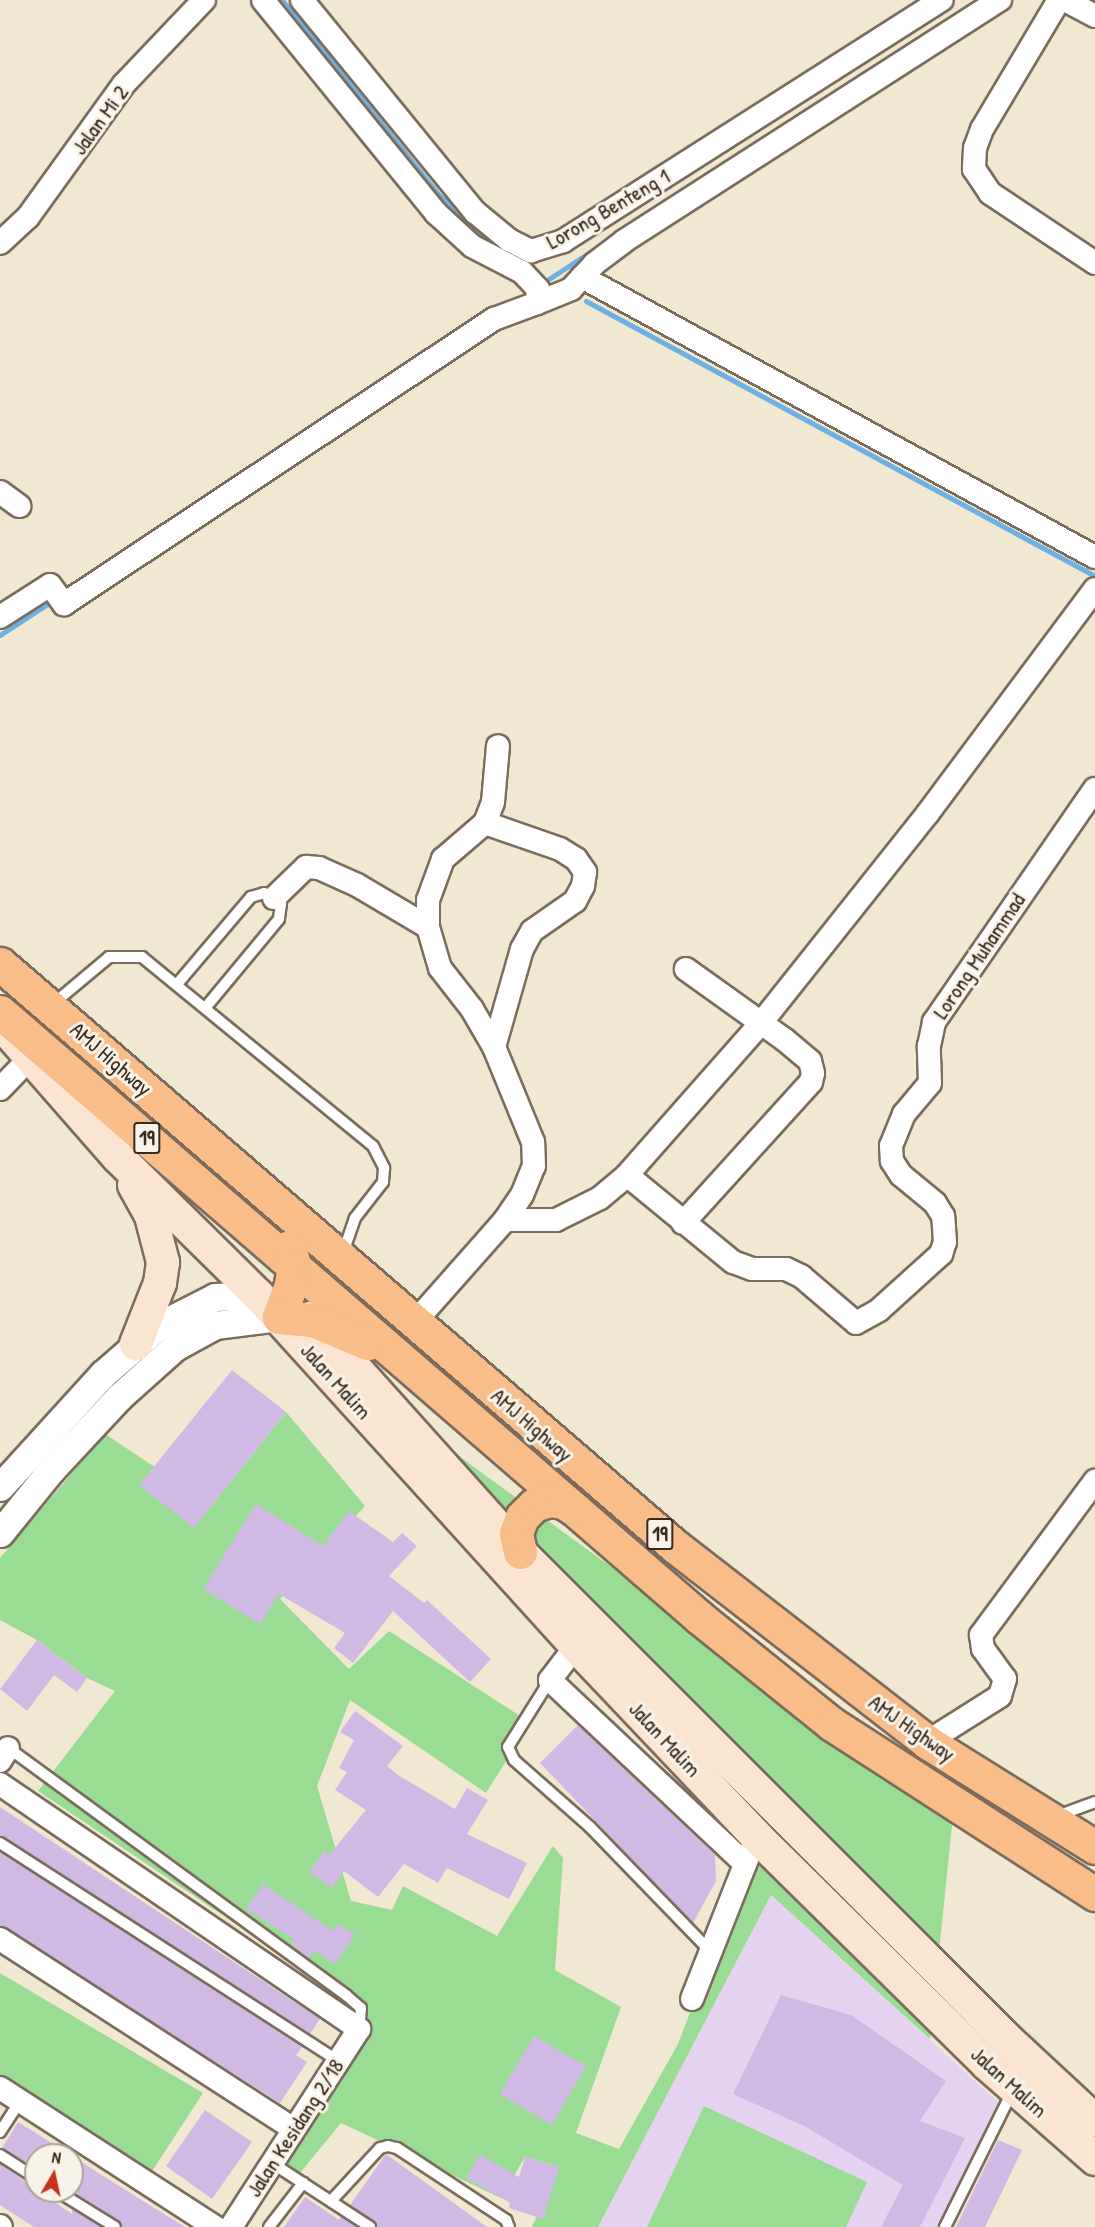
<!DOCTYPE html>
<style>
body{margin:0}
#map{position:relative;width:1095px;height:2227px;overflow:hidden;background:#f1e8d1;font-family:"Patrick Hand",sans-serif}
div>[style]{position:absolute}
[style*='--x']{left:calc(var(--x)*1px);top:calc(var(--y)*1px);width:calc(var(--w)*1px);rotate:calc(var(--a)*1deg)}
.built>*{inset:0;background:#e5d3f1}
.green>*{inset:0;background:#99dc94}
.stream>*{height:5px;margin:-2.5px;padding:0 2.5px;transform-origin:2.5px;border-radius:2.5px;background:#6eb0e3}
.building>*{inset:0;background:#d0b9e5}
.roads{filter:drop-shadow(2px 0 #7b6c5d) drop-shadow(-2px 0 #7b6c5d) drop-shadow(0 2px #7b6c5d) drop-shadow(0 -2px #7b6c5d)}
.service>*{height:10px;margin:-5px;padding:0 5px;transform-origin:5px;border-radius:5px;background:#fff}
.minor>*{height:22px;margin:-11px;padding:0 11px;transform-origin:11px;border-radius:11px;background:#fff}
.tertiary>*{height:27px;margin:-13.5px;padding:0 13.5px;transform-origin:13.5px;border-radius:13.5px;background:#fff}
.secondary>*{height:32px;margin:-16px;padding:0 16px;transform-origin:16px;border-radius:16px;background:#fce5d0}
.trunk>*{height:33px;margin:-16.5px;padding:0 16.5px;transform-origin:16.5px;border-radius:16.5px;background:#f8bd89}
span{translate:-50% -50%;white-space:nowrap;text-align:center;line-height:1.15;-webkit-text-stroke:6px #f7f3e8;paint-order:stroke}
.shield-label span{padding:2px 4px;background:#f7f3e8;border:2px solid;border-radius:4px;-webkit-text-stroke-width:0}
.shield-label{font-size:21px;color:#3b2a1e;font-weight:700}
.street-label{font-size:22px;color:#3b2a1e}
.north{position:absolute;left:24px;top:2143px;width:60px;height:60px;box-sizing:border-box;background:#f7f3e8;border:2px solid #aca397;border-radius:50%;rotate:9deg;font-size:16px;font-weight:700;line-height:24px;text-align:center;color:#3b2a1e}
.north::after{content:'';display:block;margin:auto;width:21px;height:27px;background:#c8321e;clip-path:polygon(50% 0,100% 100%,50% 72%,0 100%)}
</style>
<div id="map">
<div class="built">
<div style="clip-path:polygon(771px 1895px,1006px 2109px,949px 2227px,598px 2227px)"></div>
</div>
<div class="green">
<div style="clip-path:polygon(389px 1405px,953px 1816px,930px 2039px,771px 1895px,598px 2227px,532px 2227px,559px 2167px,525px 2157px,501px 2198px,341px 2123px,300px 2173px,272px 2163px,361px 2008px,38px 1791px,115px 1691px,87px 1678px,37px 1640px,0 1620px,0 1558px,105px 1434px,212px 1505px,286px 1412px,365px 1506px,280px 1599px,349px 1669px,389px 1631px,517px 1714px,527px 1728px,486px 1793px,350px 1700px,317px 1786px,351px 1901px,392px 1910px,403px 1886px,497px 1936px,553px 1846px,563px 1858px,555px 1970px,621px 2007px,576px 2133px,619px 2149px,678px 2044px,757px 1837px,779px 1811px)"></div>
<div style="clip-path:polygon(0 1973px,203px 2093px,145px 2182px,0 2089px)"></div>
<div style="clip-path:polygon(704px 2106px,867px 2182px,846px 2227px,647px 2227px)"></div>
</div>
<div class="stream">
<div style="--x:282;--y:0;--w:250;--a:51.2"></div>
<div style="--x:439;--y:195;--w:80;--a:41.5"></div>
<div style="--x:541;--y:284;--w:75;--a:-33.1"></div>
<div style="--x:586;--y:301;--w:579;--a:28.38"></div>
<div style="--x:0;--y:635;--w:66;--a:-33.2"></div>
</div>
<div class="building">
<div style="clip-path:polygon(232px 1370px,286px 1412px,194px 1528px,139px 1485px)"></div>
<div style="clip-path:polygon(256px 1504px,323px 1546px,349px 1511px,393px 1542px,402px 1533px,417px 1546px,389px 1576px,424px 1603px,427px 1600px,491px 1659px,470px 1682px,393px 1611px,353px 1663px,334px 1648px,345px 1633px,279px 1594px,260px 1624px,203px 1589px)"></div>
<div style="clip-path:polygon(37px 1640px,87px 1678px,77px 1692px,54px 1675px,27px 1711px,0 1689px)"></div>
<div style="clip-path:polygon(355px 1711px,403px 1746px,387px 1766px,398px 1775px,455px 1809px,467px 1788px,488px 1800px,467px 1834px,527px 1863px,509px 1899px,447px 1868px,438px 1883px,404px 1864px,378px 1897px,344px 1871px,332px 1888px,309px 1872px,324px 1851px,329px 1855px,366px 1810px,335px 1790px,347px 1772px,339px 1768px,354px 1740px,340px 1732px)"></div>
<div style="clip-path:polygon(578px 1725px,715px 1855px,716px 1881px,693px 1923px,540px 1763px)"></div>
<div style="clip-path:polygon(0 1807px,320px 2019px,310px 2034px,0 1836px)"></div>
<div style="clip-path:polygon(0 1852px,302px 2047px,296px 2055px,307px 2062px,280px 2103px,0 1926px)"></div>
<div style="clip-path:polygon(263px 1884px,333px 1931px,338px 1924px,355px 1935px,335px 1964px,315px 1951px,309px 1958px,291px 1944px,294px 1939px,246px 1909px)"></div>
<div style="clip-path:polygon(781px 1995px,851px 2015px,946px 2081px,920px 2121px,965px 2138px,920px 2227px,881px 2227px,903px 2185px,806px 2127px,733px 2094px)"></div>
<div style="clip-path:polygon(534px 2036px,586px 2066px,552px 2125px,500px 2094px)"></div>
<div style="clip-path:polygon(205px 2110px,252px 2142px,212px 2199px,166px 2166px)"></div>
<div style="clip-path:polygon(18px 2122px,71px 2155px,36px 2155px,36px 2169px,2px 2148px)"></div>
<div style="clip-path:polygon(998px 2140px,1022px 2150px,985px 2227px,956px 2227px)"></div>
<div style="clip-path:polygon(386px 2154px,415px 2175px,487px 2227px,377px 2227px,350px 2205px)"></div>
<div style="clip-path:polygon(480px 2155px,519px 2177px,525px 2157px,559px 2167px,543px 2219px,509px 2208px,510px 2203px,466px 2178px)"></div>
<div style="clip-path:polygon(72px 2156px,111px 2181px,185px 2227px,122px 2227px,119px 2221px,72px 2191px)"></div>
<div style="clip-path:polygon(0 2164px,72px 2214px,72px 2209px,101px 2227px,34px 2227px,0 2205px)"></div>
<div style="clip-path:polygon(305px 2197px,339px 2220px,341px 2217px,356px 2227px,284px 2227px)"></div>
</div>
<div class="roads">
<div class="service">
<div style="--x:178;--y:983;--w:113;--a:-49.7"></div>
<div style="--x:251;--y:897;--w:14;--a:-17"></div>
<div style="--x:264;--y:893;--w:11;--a:27"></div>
<div style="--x:274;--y:898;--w:9;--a:41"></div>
<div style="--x:281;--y:904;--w:15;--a:98"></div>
<div style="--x:279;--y:919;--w:114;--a:129.7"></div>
<div style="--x:53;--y:1004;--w:73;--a:-40"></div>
<div style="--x:109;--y:957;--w:33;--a:0"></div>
<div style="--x:142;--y:957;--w:298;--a:39.3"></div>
<div style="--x:373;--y:1146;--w:25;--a:63"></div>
<div style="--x:384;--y:1168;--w:14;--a:94"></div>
<div style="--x:383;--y:1182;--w:46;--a:127.9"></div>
<div style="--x:355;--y:1218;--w:37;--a:109"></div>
<div style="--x:550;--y:1680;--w:79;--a:122.1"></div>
<div style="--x:508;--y:1747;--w:14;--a:65"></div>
<div style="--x:514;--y:1760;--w:101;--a:41.4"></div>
<div style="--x:590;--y:1827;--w:174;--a:45.9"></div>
<div style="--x:7;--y:1747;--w:421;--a:36.2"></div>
<div style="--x:347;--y:1996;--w:18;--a:41"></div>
<div style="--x:361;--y:2008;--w:21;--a:95"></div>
<div style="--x:1057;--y:1816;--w:40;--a:-20.2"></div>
<div style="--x:0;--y:1843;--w:402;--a:32.8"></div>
<div style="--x:0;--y:2132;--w:37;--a:-57"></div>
<div style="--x:0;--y:2155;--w:43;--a:32.6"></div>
<div style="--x:272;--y:2163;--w:117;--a:33.1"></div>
<div style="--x:57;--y:2191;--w:68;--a:31.8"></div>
<div style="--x:331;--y:2201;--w:72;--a:-47.2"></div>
<div style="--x:380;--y:2148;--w:8;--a:-14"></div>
<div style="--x:388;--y:2146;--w:9;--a:13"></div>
<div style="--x:397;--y:2148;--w:131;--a:33.4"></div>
<div style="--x:506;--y:2220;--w:8;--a:67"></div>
<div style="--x:269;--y:2227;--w:56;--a:-52.3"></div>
<div style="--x:945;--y:2227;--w:153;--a:-63.6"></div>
</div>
<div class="minor">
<div style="--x:302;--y:0;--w:274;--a:50.8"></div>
<div style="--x:475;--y:212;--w:44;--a:39.5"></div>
<div style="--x:509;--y:240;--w:25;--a:27"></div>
<div style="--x:531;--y:251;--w:34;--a:-17"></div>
<div style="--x:563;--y:241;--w:449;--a:-32.5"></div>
<div style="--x:1059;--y:0;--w:150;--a:120.8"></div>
<div style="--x:982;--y:129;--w:20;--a:110"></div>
<div style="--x:975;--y:148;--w:21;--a:93"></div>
<div style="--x:974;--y:169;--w:29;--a:56"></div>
<div style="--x:990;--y:193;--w:126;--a:33.7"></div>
<div style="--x:1065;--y:0;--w:34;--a:28"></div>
<div style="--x:0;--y:243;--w:38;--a:-43"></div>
<div style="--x:28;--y:217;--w:164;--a:-54.2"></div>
<div style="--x:124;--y:84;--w:116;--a:-46.4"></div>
<div style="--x:582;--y:277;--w:584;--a:28.63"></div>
<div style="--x:537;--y:303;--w:37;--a:-22"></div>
<div style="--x:571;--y:289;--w:34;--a:-47"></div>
<div style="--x:594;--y:264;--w:38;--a:-37"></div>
<div style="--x:624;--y:241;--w:447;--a:-32.7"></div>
<div style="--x:0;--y:492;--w:24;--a:36"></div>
<div style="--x:0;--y:617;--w:59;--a:-32.6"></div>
<div style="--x:50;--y:585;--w:24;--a:54"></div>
<div style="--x:64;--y:604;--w:516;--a:-33.54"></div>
<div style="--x:494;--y:319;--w:46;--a:-20.4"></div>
<div style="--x:537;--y:303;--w:14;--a:-86"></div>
<div style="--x:538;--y:289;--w:23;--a:-133"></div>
<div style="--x:522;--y:272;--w:56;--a:-152.5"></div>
<div style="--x:472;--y:246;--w:49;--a:-137.5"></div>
<div style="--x:436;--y:213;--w:274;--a:-129.1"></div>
<div style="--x:485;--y:823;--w:79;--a:19.1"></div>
<div style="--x:560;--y:849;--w:19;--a:32"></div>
<div style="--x:576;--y:859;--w:16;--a:55"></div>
<div style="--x:585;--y:872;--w:14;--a:98"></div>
<div style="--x:583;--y:886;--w:17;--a:118"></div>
<div style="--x:575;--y:901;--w:52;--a:145.1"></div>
<div style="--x:532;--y:931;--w:21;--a:119"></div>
<div style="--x:522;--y:949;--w:102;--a:105.9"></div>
<div style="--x:274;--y:898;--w:45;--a:-44.1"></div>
<div style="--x:306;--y:867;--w:13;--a:4"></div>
<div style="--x:319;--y:868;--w:42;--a:24.1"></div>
<div style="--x:357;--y:885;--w:82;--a:30.6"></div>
<div style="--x:0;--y:1089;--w:42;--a:-46"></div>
<div style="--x:627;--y:1175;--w:137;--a:39.4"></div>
<div style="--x:733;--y:1262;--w:20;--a:20"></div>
<div style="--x:752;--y:1269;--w:34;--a:0"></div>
<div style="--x:786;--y:1269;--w:17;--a:25"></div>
<div style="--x:801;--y:1276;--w:72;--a:40.5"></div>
<div style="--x:856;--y:1323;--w:26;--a:-29"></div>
<div style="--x:879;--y:1310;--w:84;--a:-42.1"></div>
<div style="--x:941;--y:1254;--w:13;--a:-72"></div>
<div style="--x:945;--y:1242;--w:26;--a:-94"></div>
<div style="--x:943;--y:1216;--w:15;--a:-122"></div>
<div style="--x:935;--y:1203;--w:44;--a:-140.5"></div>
<div style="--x:901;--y:1175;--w:17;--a:-123"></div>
<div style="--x:892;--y:1161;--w:15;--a:-94"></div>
<div style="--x:891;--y:1146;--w:35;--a:-68"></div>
<div style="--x:904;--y:1114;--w:40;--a:-50"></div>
<div style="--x:930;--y:1083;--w:37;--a:-92"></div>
<div style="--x:929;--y:1046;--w:25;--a:-78"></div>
<div style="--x:934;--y:1022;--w:283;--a:-55.4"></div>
<div style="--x:505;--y:1220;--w:51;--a:0"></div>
<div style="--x:556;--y:1220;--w:49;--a:-26.6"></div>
<div style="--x:600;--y:1198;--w:35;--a:-40"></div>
<div style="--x:627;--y:1175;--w:203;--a:-48.6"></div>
<div style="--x:761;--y:1023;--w:268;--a:-51.5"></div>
<div style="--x:928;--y:813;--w:279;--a:-53.3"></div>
<div style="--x:683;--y:1223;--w:190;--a:-47.8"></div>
<div style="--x:811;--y:1082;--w:9;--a:-77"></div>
<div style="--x:813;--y:1073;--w:12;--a:-104"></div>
<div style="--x:810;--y:1061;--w:33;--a:-140"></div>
<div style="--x:785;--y:1040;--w:122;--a:-144.4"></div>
<div style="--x:414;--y:1323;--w:137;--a:-48.5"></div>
<div style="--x:505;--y:1220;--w:30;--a:-56"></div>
<div style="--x:522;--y:1195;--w:31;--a:-68"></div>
<div style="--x:534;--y:1166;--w:24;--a:-92"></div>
<div style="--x:533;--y:1142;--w:103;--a:-112.3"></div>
<div style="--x:494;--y:1047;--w:44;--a:-120.1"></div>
<div style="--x:472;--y:1009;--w:52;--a:-128"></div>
<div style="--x:440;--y:968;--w:43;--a:-106.3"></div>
<div style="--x:428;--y:927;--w:27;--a:-90"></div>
<div style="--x:428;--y:900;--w:44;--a:-69.9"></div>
<div style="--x:443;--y:859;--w:55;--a:-40.6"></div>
<div style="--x:485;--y:823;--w:22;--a:-69"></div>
<div style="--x:493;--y:802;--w:56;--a:-84.9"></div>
<div style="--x:576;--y:1646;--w:43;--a:127.4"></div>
<div style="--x:550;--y:1680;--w:268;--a:43.3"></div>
<div style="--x:927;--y:1742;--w:86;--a:-32.2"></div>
<div style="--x:1000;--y:1696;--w:18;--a:-74"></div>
<div style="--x:1005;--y:1679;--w:37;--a:-126"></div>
<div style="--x:983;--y:1649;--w:14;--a:-98"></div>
<div style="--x:981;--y:1635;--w:192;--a:-53.5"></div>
<div style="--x:0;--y:1761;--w:15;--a:-58"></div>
<div style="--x:0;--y:1784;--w:435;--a:34.3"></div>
<div style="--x:359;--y:2029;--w:236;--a:122.9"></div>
<div style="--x:0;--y:1939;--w:350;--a:32.9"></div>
<div style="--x:692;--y:1999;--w:158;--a:-68.5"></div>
<div style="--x:0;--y:2088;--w:256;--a:32.9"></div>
<div style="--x:0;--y:2226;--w:1;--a:45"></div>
</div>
<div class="tertiary">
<div style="--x:0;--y:1487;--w:153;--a:-47.7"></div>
<div style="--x:103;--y:1374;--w:73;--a:-41.1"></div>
<div style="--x:158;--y:1326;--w:64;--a:-27"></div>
<div style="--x:215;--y:1297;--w:43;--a:-2.7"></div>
<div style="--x:0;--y:1533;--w:81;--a:-51"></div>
<div style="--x:51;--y:1470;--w:100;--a:-47"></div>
<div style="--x:119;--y:1397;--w:75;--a:-41.8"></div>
<div style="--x:175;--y:1347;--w:46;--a:-28.8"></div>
<div style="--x:215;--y:1325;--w:64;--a:-7.1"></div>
</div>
<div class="secondary">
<div style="--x:4;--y:1027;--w:173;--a:48.8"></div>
<div style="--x:118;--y:1157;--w:197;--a:44.6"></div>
<div style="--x:258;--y:1295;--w:474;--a:47.8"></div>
<div style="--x:576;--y:1646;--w:263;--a:46.5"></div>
<div style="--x:757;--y:1837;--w:323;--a:44.6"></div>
<div style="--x:987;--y:2064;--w:144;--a:41.3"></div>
<div style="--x:134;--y:1185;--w:35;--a:61"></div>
<div style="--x:151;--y:1216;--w:48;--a:75.4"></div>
<div style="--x:163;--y:1262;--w:21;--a:98"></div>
<div style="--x:160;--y:1283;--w:66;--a:111.5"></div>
<div style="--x:310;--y:1318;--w:314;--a:48.1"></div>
<div style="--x:520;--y:1552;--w:692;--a:45"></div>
<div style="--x:1009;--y:2041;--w:117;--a:42.9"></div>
</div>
<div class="trunk">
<div style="--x:0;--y:964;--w:893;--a:40.78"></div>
<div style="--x:676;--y:1547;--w:318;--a:37.8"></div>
<div style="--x:927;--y:1742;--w:198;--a:32"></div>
<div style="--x:0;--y:1012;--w:926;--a:40.88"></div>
<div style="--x:700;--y:1618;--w:169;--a:38.8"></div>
<div style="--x:832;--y:1724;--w:313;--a:32.9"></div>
<div style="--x:289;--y:1247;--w:19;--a:74"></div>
<div style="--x:294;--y:1265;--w:20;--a:99"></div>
<div style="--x:291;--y:1285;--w:34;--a:111"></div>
<div style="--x:279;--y:1317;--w:34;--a:5"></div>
<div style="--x:313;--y:1320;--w:59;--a:23.1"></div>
<div style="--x:520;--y:1552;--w:19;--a:-102"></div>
<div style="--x:516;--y:1533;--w:17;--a:-69"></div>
<div style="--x:522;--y:1517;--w:17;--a:-45"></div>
<div style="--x:534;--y:1505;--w:16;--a:-18"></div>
<div style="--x:549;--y:1500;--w:14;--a:8"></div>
<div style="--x:563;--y:1502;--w:15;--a:32"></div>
</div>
</div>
<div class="shield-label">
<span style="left:147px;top:1138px">19</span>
<span style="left:660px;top:1534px">19</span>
</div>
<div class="street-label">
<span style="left:100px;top:120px;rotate:-54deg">Jalan Mi 2</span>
<span style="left:608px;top:209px;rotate:-30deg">Lorong Benteng 1</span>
<span style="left:979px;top:956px;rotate:-56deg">Lorong Muhammad</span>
<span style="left:111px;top:1059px;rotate:41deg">AMJ Highway</span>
<span style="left:336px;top:1381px;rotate:48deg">Jalan Malim</span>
<span style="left:532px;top:1425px;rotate:41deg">AMJ Highway</span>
<span style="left:912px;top:1728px;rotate:35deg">AMJ Highway</span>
<span style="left:665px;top:1739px;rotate:47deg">Jalan Malim</span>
<span style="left:1009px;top:2082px;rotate:42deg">Jalan Malim</span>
<span style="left:295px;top:2128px;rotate:-57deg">Jalan Kesidang 2/18</span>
</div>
<div class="north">N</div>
</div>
